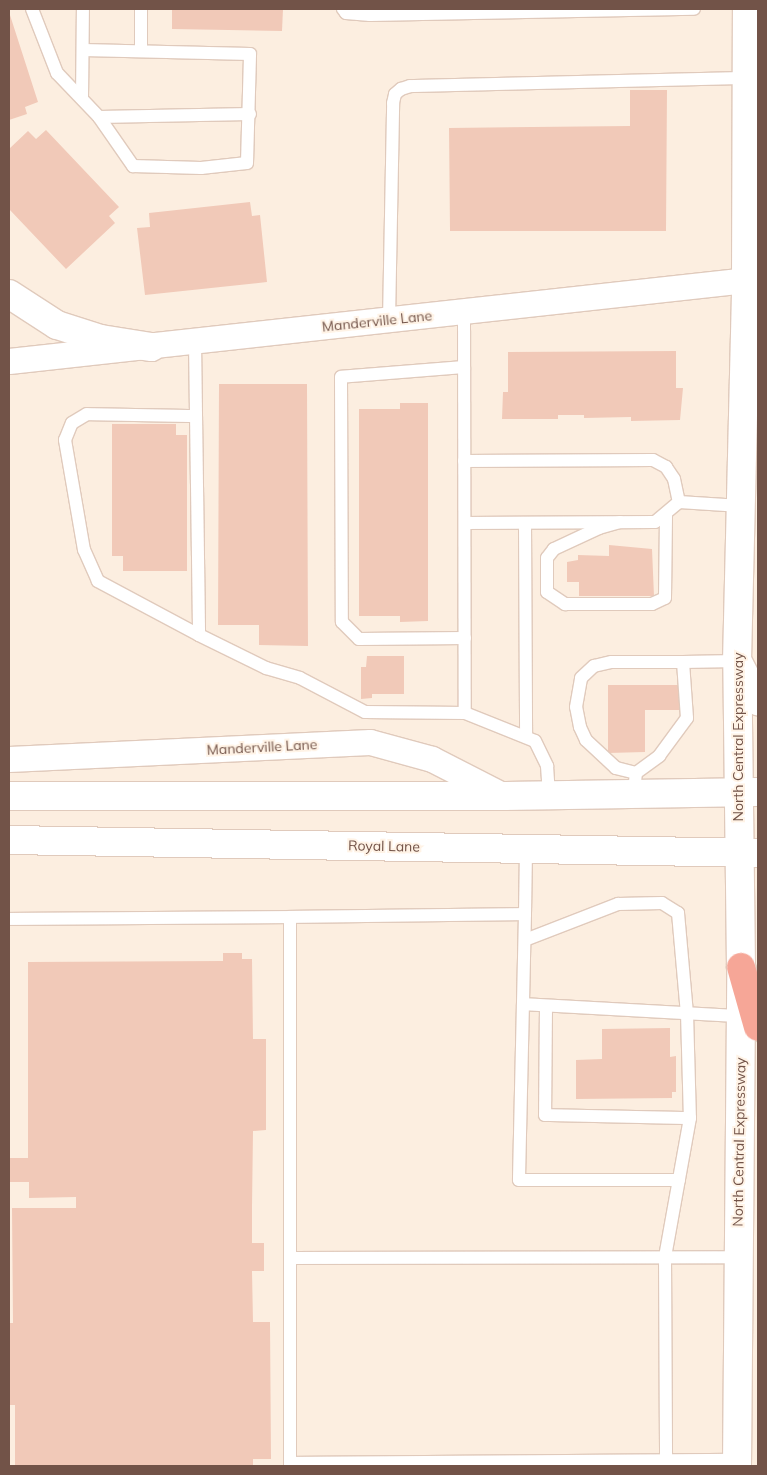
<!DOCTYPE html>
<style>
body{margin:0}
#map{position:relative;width:767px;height:1475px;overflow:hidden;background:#fceee0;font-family:Mulish,sans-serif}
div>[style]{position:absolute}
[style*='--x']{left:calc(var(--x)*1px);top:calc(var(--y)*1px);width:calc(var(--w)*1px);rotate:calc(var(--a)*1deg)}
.building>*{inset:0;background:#f1c9b8}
.roads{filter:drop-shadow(1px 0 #e0cabc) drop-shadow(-1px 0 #e0cabc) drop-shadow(0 1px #e0cabc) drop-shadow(0 -1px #e0cabc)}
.lane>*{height:12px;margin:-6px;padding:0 6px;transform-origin:6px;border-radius:6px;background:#fff}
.street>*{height:25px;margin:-12.5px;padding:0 12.5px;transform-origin:12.5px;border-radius:12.5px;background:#fff}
.secondary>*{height:28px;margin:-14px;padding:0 14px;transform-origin:14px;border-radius:14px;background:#fff}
.highway>*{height:28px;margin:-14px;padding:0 14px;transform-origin:14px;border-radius:14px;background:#f6a697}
span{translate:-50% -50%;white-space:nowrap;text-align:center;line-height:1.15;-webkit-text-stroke:4px #fff3e6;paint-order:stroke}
.street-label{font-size:14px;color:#725348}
.frame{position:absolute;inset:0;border:10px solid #725348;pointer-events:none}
</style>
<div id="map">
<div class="building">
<div style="clip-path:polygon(172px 9px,283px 9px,282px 31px,172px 29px)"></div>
<div style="clip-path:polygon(9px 12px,38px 102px,25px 107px,27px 114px,9px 120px)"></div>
<div style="clip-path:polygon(630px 90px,667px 90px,666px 231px,450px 231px,449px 128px,630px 126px)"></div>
<div style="clip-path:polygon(46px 130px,119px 207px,109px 216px,115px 223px,66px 269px,9px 209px,9px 149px,28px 131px,36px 139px)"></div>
<div style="clip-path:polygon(250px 202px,252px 216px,260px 215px,267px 282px,145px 295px,137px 228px,150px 227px,149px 213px)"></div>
<div style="clip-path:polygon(676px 351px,676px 388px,683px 388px,680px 420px,631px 421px,631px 417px,584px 418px,584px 415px,558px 415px,558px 419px,502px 419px,503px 392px,508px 392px,508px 352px)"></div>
<div style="clip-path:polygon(219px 384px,307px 384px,308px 646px,259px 645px,259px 625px,218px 625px)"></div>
<div style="clip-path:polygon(400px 403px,428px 403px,428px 621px,400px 622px,400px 616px,359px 616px,359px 409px,400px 409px)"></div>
<div style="clip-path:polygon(112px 424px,176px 424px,176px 435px,187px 435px,187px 571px,123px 571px,123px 556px,112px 556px)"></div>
<div style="clip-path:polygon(609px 545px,652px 549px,654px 596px,579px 596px,579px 582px,567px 582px,567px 562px,578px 560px,578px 555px,609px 556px)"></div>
<div style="clip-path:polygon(367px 656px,404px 656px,404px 694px,372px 694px,372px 698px,361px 699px,361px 667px,366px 667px)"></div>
<div style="clip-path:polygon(608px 685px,680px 685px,680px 710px,645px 710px,645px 752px,608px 753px)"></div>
<div style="clip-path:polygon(223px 953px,242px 953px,242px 959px,252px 959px,253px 1039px,266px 1039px,266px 1130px,253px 1131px,252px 1207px,252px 1243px,264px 1243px,264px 1271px,252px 1271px,253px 1322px,270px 1322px,271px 1459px,253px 1459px,253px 1466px,15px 1466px,15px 1405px,9px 1405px,9px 1323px,13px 1323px,12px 1208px,76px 1208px,76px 1197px,29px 1198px,29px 1182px,9px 1182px,9px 1158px,28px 1158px,28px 962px,223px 961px)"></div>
<div style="clip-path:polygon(670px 1028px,670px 1057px,676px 1056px,676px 1092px,672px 1092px,672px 1098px,576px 1099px,576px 1060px,602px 1059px,602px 1029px)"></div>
</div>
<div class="roads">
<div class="lane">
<div style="--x:32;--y:9;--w:69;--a:68.7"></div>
<div style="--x:57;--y:73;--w:61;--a:46.3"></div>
<div style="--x:99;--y:117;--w:60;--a:55.2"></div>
<div style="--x:133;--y:166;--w:68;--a:1.7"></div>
<div style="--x:201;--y:168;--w:46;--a:-6.2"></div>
<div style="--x:247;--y:163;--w:109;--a:-88.4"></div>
<div style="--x:250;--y:54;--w:167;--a:-178.6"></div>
<div style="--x:343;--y:9;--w:5;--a:53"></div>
<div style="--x:346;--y:13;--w:24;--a:5"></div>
<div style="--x:370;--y:15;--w:324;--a:-1.1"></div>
<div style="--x:141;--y:51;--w:42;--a:-90"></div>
<div style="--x:82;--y:98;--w:89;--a:-89.4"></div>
<div style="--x:99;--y:117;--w:151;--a:-1.1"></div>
<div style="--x:464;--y:312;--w:401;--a:89.9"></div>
<div style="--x:465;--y:713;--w:75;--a:21.8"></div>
<div style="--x:535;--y:741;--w:28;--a:64"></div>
<div style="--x:547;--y:766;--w:30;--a:86"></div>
<div style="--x:389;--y:320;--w:217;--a:-88.9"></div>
<div style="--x:393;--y:103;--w:9;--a:-77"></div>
<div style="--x:395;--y:94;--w:8;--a:-40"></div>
<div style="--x:401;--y:89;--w:9;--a:-18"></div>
<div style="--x:410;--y:86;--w:336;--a:-1.4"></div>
<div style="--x:195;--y:342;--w:293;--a:89.2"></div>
<div style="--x:199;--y:635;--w:115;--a:-151.9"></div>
<div style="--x:98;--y:581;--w:34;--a:-114"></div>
<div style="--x:84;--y:550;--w:112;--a:-99.8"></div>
<div style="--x:65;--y:440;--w:18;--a:-68"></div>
<div style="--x:72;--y:423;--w:17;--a:-31"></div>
<div style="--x:87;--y:414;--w:109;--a:1.1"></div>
<div style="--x:464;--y:367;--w:123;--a:175.4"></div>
<div style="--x:341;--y:377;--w:245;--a:89.8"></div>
<div style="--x:342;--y:622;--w:24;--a:45"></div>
<div style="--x:359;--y:639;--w:106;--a:-0.5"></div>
<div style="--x:464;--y:461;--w:189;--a:-0.3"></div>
<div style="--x:653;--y:460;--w:15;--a:28"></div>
<div style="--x:666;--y:467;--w:14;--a:56"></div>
<div style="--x:674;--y:479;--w:24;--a:78"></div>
<div style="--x:679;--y:502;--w:62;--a:3.7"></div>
<div style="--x:620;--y:522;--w:22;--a:164"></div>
<div style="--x:599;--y:528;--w:50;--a:155"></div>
<div style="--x:554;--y:549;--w:11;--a:128"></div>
<div style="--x:547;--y:558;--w:34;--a:90"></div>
<div style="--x:547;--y:592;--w:22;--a:34"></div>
<div style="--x:565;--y:604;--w:87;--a:0"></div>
<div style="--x:652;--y:604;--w:14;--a:-25"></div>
<div style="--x:665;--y:598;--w:82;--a:-89.3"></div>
<div style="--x:465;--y:523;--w:190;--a:-0.3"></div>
<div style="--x:655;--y:522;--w:31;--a:-40"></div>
<div style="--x:525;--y:523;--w:214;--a:89.7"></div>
<div style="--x:199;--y:635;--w:75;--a:26.2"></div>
<div style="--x:266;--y:668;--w:35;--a:16"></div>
<div style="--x:300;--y:678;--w:73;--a:27.6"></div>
<div style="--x:365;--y:712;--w:100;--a:0.6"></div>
<div style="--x:636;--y:773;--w:21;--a:-166"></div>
<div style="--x:616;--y:768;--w:41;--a:-137"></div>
<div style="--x:586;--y:740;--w:14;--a:-115"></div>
<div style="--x:580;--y:727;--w:20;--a:-101"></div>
<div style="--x:576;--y:707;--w:29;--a:-80"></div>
<div style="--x:581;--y:678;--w:18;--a:-43"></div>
<div style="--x:594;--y:666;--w:18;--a:-13"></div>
<div style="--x:612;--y:662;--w:71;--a:0"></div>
<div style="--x:635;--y:782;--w:9;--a:-84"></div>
<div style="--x:636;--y:773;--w:29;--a:-36"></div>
<div style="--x:659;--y:756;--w:47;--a:-53.6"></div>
<div style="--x:687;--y:718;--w:56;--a:-94.1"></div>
<div style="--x:683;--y:662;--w:54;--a:-1.1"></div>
<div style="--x:525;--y:914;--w:266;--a:91.3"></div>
<div style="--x:519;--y:1180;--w:160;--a:0"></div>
<div style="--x:9;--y:919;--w:281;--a:-0.4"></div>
<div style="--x:525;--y:940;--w:100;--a:-21.2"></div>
<div style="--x:618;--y:904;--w:44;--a:-1.3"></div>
<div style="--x:662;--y:903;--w:19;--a:32"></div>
<div style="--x:678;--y:913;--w:100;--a:84.9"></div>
<div style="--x:687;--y:1013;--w:105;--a:88.4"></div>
<div style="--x:690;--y:1118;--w:141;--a:100.2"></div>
<div style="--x:665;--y:1257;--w:209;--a:89.7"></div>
<div style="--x:523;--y:1004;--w:217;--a:3.2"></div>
<div style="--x:546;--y:1006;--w:109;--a:90.5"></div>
<div style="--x:545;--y:1115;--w:145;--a:1.2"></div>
<div style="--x:290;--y:1258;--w:447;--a:-0.1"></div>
<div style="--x:290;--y:1463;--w:447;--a:-0.4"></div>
<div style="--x:290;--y:1466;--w:549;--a:-90"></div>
<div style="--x:290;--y:917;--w:235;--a:-0.7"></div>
<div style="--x:525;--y:914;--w:65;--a:-89.1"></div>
</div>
<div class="street">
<div style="--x:9;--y:361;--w:741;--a:-6.27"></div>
<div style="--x:9;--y:759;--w:361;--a:-2.7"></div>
<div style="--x:370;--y:742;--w:64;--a:15.3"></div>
<div style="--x:432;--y:759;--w:81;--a:27.2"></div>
</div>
<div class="secondary">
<div style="--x:9;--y:294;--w:57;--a:32.9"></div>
<div style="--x:57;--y:325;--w:46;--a:17.7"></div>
<div style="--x:101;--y:339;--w:51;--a:9.1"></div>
<div style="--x:739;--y:664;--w:42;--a:62.8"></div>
<div style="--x:9;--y:796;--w:495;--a:0"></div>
<div style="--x:504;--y:796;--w:253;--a:-0.9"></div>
<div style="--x:9;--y:840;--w:749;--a:0.99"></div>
<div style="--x:737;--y:1466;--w:499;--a:-89.5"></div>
<div style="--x:741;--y:967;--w:306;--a:-90.7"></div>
<div style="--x:737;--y:661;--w:381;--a:-88.6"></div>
<div style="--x:746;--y:280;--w:271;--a:-89.8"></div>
</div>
<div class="highway">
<div style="--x:741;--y:967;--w:62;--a:74.2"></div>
</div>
</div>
<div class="street-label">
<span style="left:377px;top:321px;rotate:-6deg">Manderville Lane</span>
<span style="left:738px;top:737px;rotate:-90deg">North Central Expressway</span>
<span style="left:262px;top:747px;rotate:-3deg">Manderville Lane</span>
<span style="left:384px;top:846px;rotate:1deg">Royal Lane</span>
<span style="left:739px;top:1142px;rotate:-89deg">North Central Expressway</span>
</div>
<div class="frame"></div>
</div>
